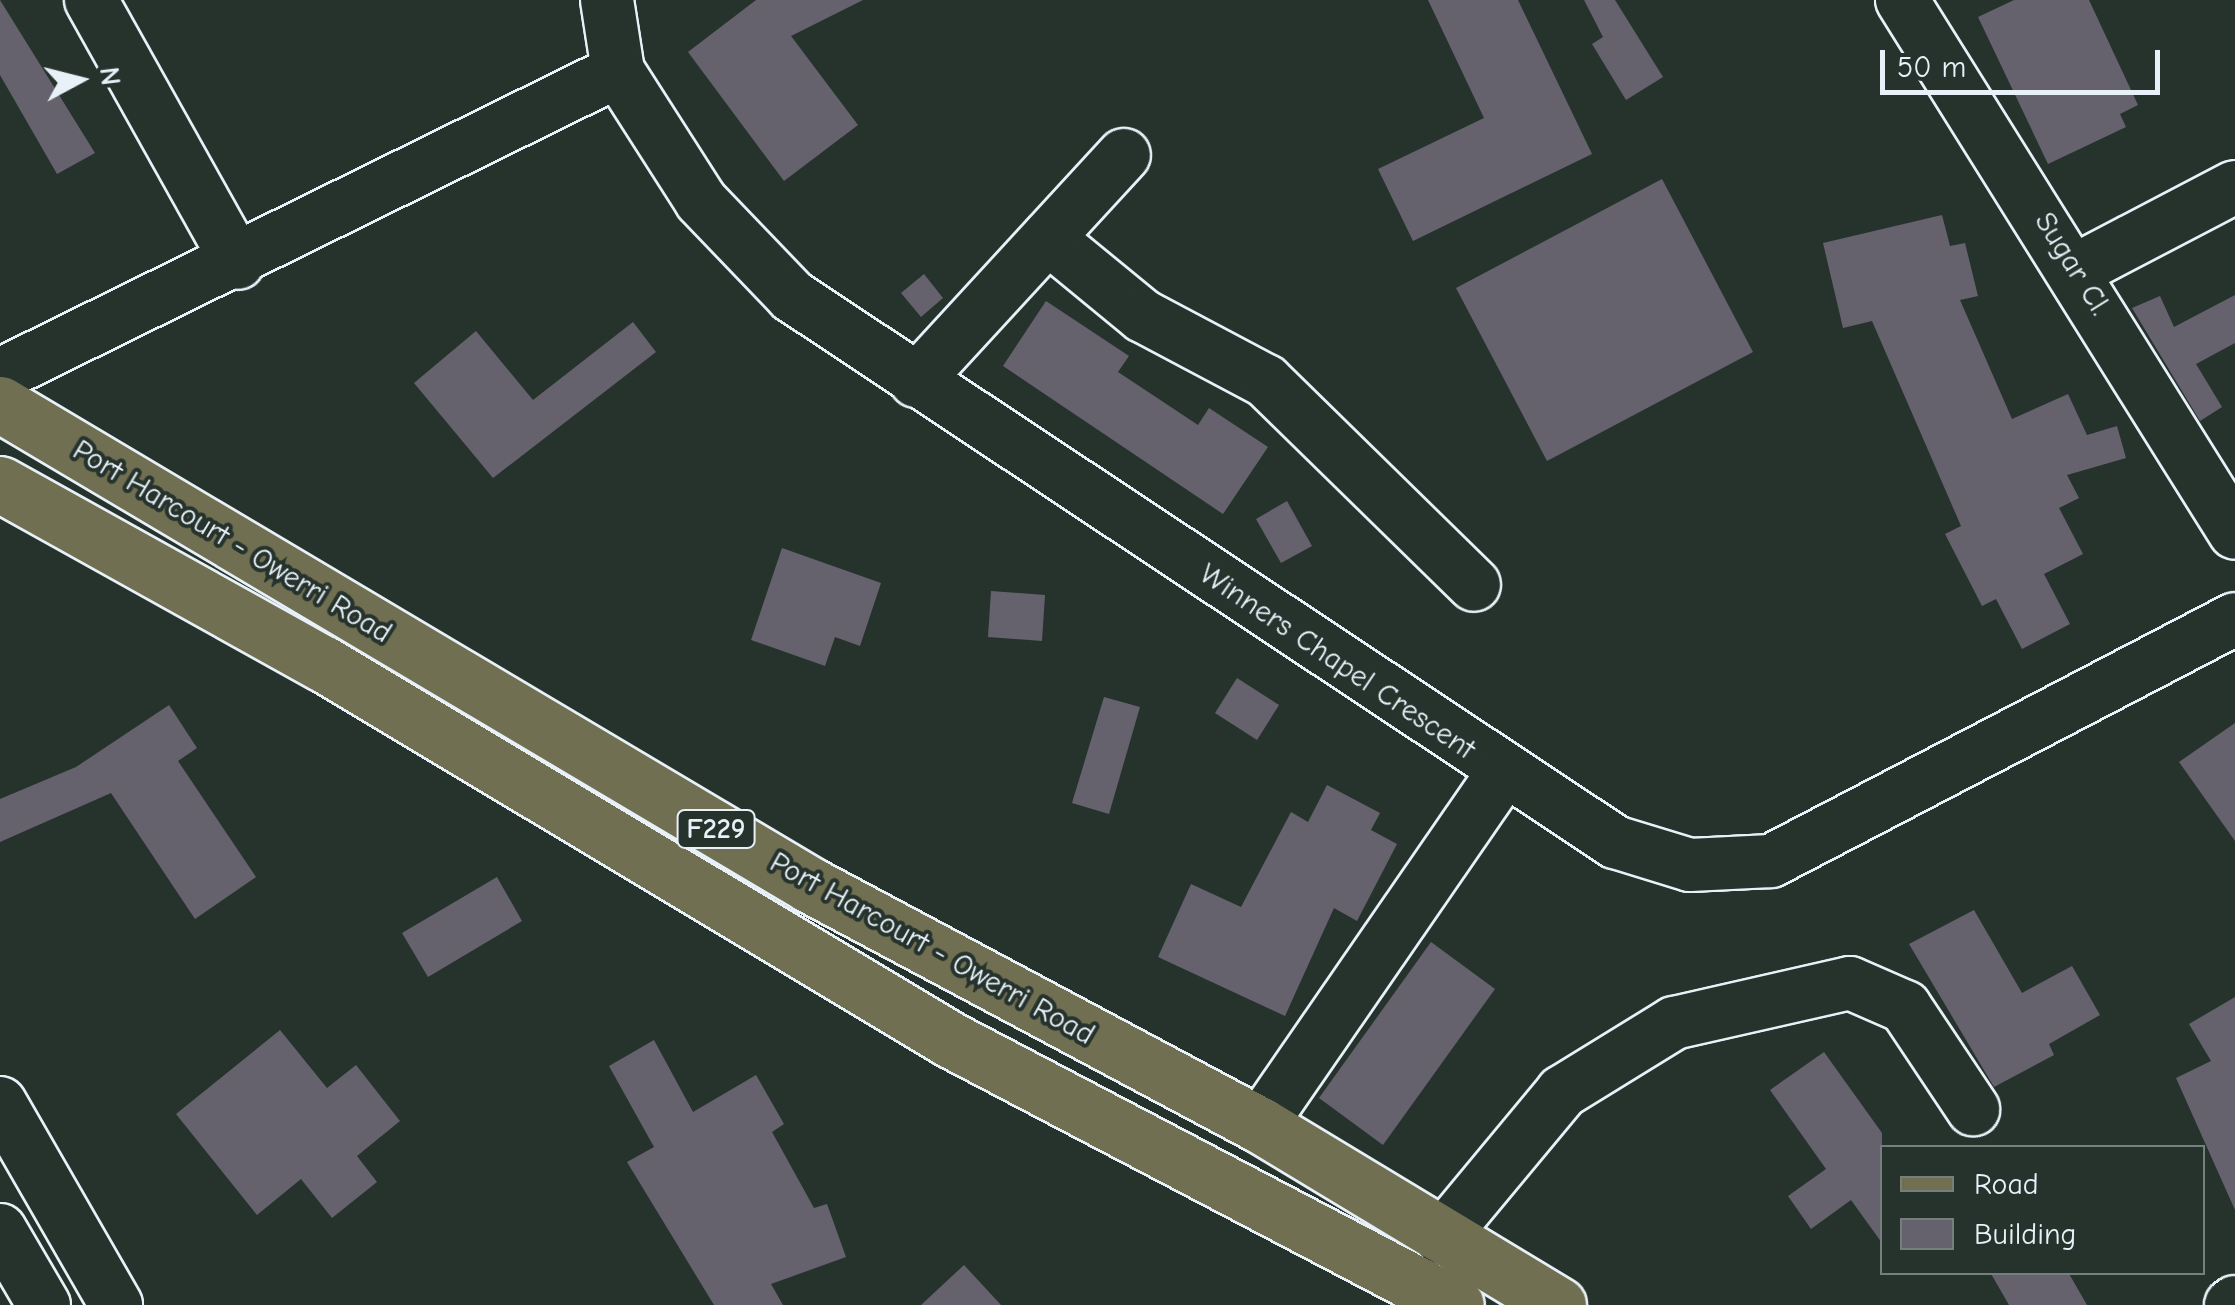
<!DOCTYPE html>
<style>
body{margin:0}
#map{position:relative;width:2235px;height:1305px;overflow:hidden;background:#26332d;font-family:"Comic Neue",sans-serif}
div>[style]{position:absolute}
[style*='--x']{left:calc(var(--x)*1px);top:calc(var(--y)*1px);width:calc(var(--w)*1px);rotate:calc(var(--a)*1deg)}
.building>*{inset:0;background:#65626e}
.roads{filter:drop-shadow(2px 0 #e8f1f8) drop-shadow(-2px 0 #e8f1f8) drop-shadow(0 2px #e8f1f8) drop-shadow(0 -2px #e8f1f8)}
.minor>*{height:52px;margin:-26px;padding:0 26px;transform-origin:26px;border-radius:26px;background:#26332d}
.major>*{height:55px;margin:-27.5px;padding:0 27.5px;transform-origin:27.5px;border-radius:27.5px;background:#716f52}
span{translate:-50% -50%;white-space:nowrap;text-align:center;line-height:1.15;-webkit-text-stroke:8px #26332d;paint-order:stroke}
.shield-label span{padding:2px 8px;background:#26332d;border:2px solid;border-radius:8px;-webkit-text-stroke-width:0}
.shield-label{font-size:28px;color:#e8f1f8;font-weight:700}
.street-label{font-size:30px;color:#e8f1f8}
.legend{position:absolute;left:1880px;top:1145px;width:325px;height:130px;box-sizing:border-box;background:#26332d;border:2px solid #747f7e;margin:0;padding:12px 18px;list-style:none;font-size:30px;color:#e8f1f8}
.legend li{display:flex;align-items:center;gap:20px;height:50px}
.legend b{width:50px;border:2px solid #747f7e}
.north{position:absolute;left:30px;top:30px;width:100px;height:100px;-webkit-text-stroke:8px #26332d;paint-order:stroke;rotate:83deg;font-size:28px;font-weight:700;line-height:40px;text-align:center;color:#e8f1f8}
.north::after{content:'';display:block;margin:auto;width:35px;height:45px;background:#e8f1f8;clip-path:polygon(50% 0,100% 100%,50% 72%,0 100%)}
.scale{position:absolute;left:1880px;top:50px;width:280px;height:45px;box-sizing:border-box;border:5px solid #e8f1f8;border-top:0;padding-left:12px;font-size:30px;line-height:35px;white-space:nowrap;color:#e8f1f8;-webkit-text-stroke:8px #26332d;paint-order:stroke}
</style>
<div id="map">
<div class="building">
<div style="clip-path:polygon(0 0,95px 153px,57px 174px,0 75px)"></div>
<div style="clip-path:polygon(756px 0,863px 0,791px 36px,858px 125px,784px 181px,688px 52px)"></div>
<div style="clip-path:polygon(1428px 0,1518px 0,1592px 154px,1413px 241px,1378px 169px,1484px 118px)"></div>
<div style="clip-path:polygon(1584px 0,1615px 0,1663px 77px,1626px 100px,1592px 44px,1603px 37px)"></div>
<div style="clip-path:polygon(2014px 0,2089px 0,2138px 105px,2120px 114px,2126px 127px,2048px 164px,1978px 17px)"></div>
<div style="clip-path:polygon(1662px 179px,1753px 352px,1547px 461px,1456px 288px)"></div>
<div style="clip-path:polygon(1942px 215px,1950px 246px,1965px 243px,1978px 296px,1960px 300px,2012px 419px,2068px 394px,2087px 435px,2117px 426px,2126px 458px,2067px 475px,2079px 498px,2059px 508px,2083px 554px,2044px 574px,2070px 624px,2022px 649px,1996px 599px,1982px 606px,1945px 534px,1961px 526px,1872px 321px,1843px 328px,1823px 243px)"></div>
<div style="clip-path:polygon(924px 274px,943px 298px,921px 317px,901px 293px)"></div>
<div style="clip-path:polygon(2235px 295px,2235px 343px,2196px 364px,2222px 407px,2200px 421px,2132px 308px,2160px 296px,2174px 327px)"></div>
<div style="clip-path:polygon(1046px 301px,1129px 356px,1118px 372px,1198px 425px,1209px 408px,1268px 447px,1223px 514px,1003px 366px)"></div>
<div style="clip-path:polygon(633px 322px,656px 352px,493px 478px,414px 383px,476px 331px,533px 400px)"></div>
<div style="clip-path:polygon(1287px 501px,1312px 546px,1281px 563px,1256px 519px)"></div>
<div style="clip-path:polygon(782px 548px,881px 583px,860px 646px,835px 637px,825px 666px,751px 640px)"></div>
<div style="clip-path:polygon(991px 591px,1045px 595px,1042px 641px,988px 637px)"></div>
<div style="clip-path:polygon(1237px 678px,1279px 705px,1257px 740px,1215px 713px)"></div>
<div style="clip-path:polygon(1104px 697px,1140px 707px,1109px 814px,1072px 803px)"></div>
<div style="clip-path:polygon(169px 705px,197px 748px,178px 761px,256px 877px,195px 919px,111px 793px,0 842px,0 799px,76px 767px)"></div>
<div style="clip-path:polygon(2235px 723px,2235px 841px,2179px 762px)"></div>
<div style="clip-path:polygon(1327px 785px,1380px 813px,1371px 830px,1397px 844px,1357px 921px,1334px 908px,1285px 1016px,1158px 957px,1191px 884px,1241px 907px,1291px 812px,1308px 822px)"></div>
<div style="clip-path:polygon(497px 877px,522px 921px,428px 977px,402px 933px)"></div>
<div style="clip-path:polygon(1974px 910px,2022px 993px,2072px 966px,2100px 1015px,2049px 1044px,2054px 1055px,1994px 1087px,1909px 944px)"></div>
<div style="clip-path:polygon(1431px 942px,1495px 989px,1383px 1145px,1319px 1098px)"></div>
<div style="clip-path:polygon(2235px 997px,2235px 1210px,2176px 1078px,2211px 1061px,2189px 1024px)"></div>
<div style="clip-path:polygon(280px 1030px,327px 1088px,356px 1065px,400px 1121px,357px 1156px,377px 1182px,332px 1218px,301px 1179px,257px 1215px,176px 1114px)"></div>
<div style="clip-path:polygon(654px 1040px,693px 1112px,756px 1075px,784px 1124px,772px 1132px,814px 1208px,827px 1204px,846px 1257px,771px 1284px,783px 1305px,714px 1305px,627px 1162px,654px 1147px,609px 1066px)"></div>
<div style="clip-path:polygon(1824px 1052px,1882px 1133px,1882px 1243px,1851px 1200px,1811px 1229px,1788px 1196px,1826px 1169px,1770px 1090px)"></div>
<div style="clip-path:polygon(964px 1265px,1001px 1305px,921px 1305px)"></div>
<div style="clip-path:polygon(1990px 1272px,2068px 1272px,2087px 1305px,2009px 1305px)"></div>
</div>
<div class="roads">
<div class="minor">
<div style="--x:91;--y:0;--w:301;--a:60.8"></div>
<div style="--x:607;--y:0;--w:72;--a:81.2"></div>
<div style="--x:618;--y:71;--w:154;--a:57.4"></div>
<div style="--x:701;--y:201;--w:132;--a:46.2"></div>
<div style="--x:792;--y:296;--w:988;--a:33.56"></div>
<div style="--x:1615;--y:842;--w:78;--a:17"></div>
<div style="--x:1690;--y:865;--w:81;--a:-2.8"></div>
<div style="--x:1771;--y:861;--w:523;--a:-27.54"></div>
<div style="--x:1902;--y:0;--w:628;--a:58"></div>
<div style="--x:1048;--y:238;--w:123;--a:39.4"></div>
<div style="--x:1143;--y:316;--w:139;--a:27.9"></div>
<div style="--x:1266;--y:381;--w:291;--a:44.4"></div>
<div style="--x:2076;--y:270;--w:179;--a:-27.6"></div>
<div style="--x:0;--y:375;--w:689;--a:-26.19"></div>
<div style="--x:916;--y:381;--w:307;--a:-47.4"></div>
<div style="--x:0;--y:1103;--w:233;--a:60.1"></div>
<div style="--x:1260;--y:1125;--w:428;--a:-55.4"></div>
<div style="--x:0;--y:1230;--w:87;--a:59.6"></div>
<div style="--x:1441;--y:1238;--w:190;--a:-50.3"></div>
<div style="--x:1562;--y:1092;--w:132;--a:-31.6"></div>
<div style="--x:1674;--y:1023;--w:180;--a:-12.8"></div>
<div style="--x:1850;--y:983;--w:60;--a:23.6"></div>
<div style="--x:1905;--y:1007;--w:123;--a:56.3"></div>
<div style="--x:2231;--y:1305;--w:5;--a:-37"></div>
</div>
<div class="major">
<div style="--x:0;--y:404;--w:942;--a:30.7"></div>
<div style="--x:810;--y:885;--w:510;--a:28.07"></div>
<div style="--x:1260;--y:1125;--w:348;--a:31.1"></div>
<div style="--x:0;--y:484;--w:371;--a:29.1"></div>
<div style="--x:324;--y:664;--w:731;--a:30.95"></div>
<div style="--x:951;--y:1040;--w:570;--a:27.69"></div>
</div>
</div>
<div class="shield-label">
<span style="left:716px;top:829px">F229</span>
</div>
<div class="street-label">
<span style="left:2072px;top:264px;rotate:58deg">Sugar Cl.</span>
<span style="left:232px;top:542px;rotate:31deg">Port Harcourt - Owerri Road</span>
<span style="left:1337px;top:662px;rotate:34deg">Winners Chapel Crescent</span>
<span style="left:932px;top:949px;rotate:29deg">Port Harcourt - Owerri Road</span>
</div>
<ul class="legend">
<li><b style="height:12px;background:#716f52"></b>Road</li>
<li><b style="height:28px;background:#65626e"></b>Building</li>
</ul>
<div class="north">N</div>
<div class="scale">50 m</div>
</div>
